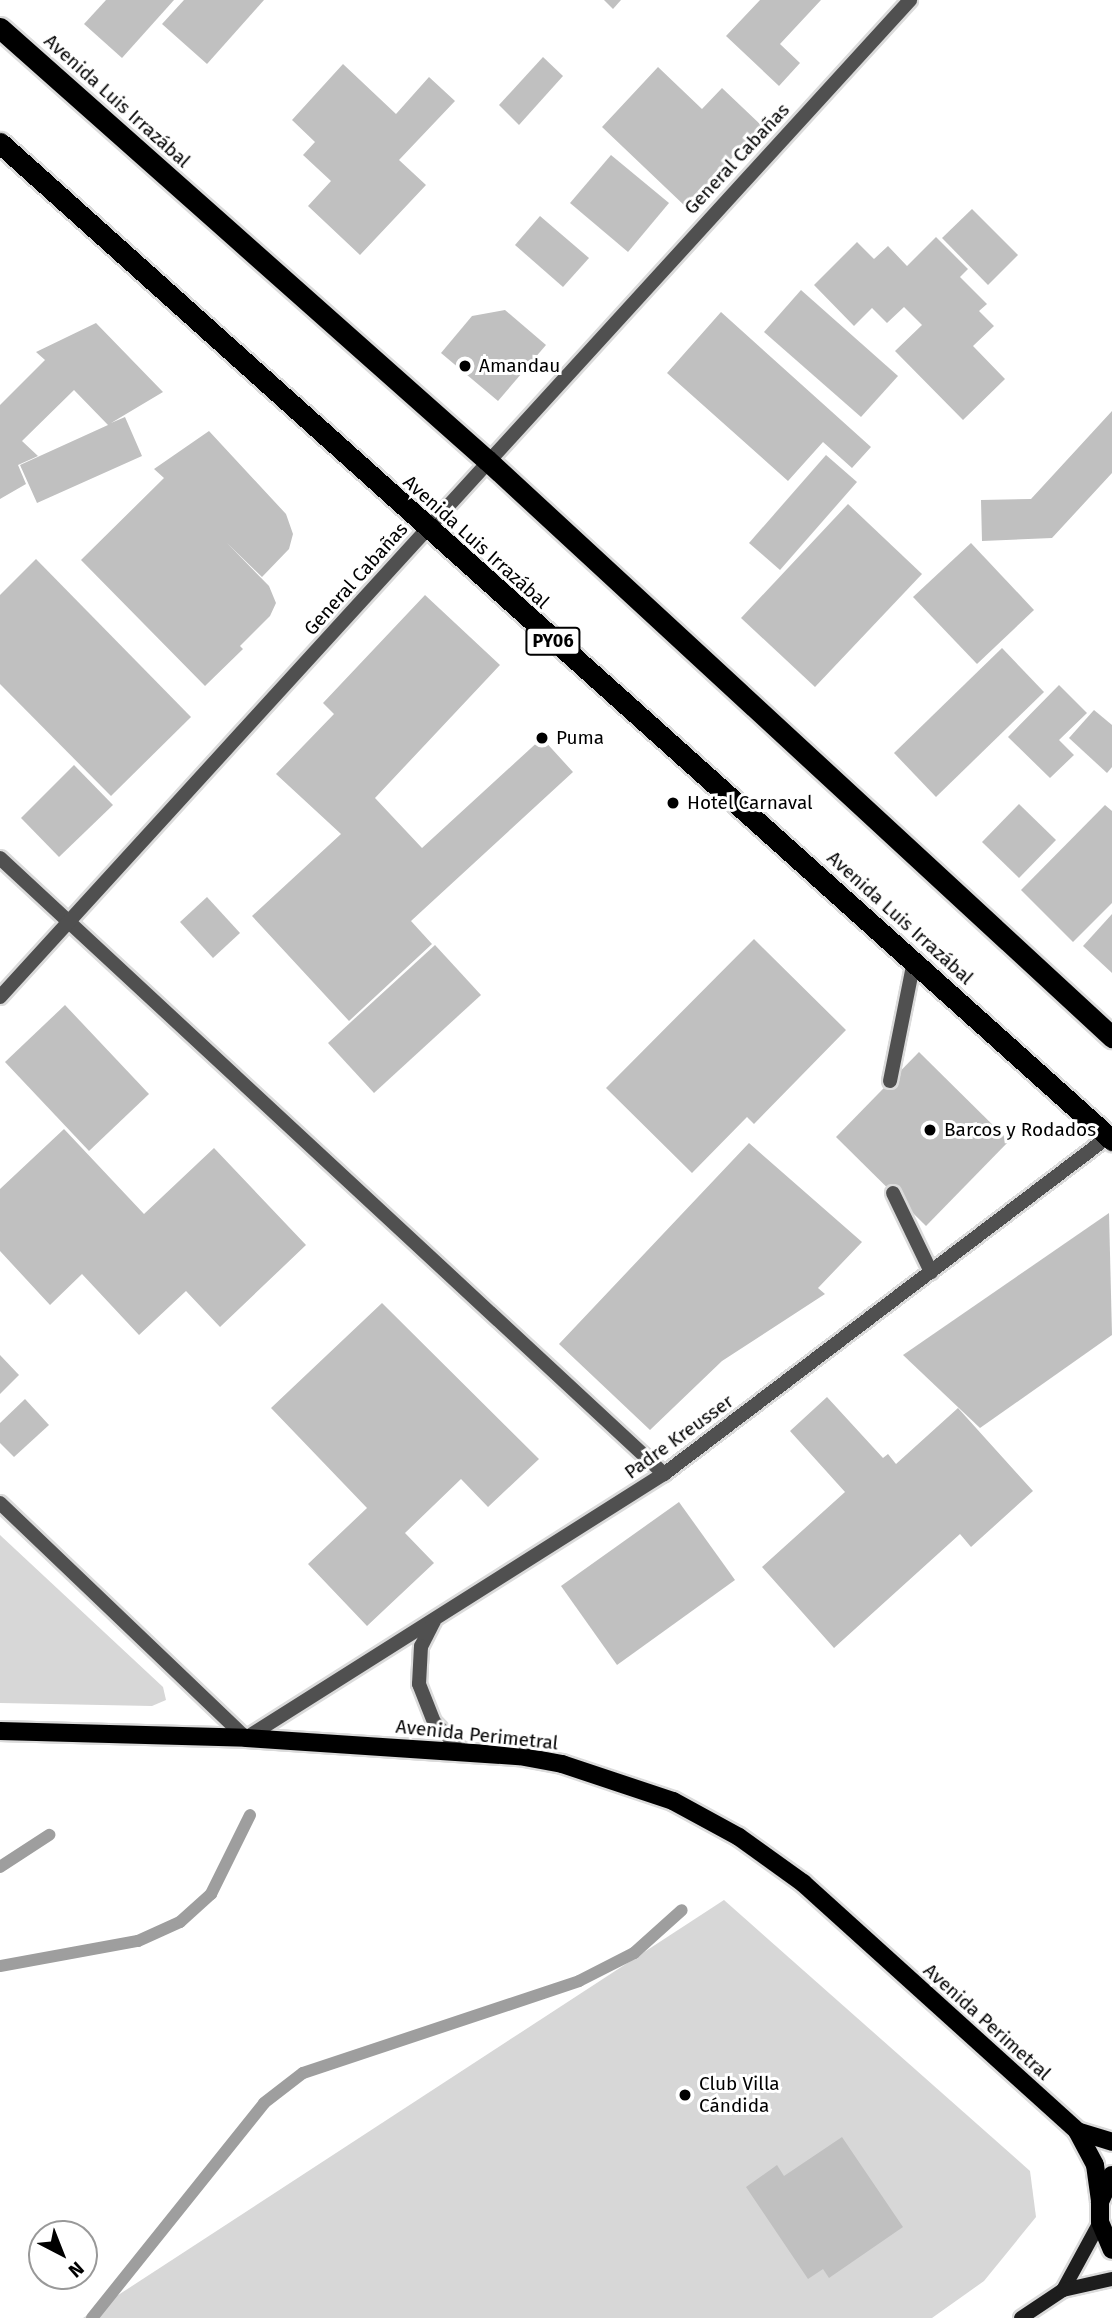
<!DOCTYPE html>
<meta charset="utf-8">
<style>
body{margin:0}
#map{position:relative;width:1112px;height:2318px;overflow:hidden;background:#fff;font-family:"Fira Sans",sans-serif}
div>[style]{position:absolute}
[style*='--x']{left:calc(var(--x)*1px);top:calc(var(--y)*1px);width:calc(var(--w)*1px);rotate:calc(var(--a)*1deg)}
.green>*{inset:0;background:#d7d7d7}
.stream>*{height:12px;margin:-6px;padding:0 6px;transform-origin:6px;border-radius:6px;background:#9e9e9e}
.building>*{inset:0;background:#c0c0c0}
.roads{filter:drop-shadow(2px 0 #dbdbdb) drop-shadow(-2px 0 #dbdbdb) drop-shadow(0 2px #dbdbdb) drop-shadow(0 -2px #dbdbdb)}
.lane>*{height:14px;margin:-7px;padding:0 7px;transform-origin:7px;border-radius:7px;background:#505050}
.street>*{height:14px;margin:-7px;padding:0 7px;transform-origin:7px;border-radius:7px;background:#505050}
.secondary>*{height:14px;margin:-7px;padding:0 7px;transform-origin:7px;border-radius:7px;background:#1d1d1d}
.primary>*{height:18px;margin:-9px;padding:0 9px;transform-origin:9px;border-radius:9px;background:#000}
.highway>*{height:21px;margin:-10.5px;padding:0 10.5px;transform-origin:10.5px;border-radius:10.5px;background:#000}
.dots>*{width:19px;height:19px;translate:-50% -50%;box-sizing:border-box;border:4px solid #fff;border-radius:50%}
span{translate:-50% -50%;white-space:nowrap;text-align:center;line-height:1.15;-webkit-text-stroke:6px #fff;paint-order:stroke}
.shield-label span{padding:2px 5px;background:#fff;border:2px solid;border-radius:5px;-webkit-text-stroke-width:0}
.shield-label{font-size:18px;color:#000;font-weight:700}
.street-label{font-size:19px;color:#000}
.poi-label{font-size:19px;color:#000}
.left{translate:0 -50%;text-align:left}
.north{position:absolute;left:28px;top:2220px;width:70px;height:70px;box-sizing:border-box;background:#fff;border:2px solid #999;border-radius:50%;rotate:138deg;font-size:19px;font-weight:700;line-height:28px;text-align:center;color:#000}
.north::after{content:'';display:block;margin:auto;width:24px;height:32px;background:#000;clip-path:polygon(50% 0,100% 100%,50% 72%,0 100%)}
</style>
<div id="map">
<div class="green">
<div style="clip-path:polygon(0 1535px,163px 1687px,166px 1700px,152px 1706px,0 1703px)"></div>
<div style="clip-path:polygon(724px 1900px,1030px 2171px,1036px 2217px,984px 2281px,932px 2318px,83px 2318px)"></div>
</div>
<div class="stream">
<div style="--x:0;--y:1867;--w:59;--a:-33.1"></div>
<div style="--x:0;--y:1966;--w:140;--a:-10.3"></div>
<div style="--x:138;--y:1941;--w:46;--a:-24.3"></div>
<div style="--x:180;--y:1922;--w:42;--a:-42.1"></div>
<div style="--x:211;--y:1894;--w:88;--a:-63.7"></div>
<div style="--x:92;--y:2318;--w:275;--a:-51.3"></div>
<div style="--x:264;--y:2103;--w:49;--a:-37.6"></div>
<div style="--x:303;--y:2073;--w:291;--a:-18.4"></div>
<div style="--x:579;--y:1981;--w:62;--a:-27"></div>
<div style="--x:634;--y:1953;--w:64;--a:-41.9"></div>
</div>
<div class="building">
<div style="clip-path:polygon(106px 0,174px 0,122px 58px,84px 24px)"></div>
<div style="clip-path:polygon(184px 0,264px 0,207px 64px,162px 24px)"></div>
<div style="clip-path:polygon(604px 0,621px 0,613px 9px)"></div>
<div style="clip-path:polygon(760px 0,821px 0,780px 44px,800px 63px,779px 86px,726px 36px)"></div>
<div style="clip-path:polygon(543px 57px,563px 76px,519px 125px,499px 105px)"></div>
<div style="clip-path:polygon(343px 64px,396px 114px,429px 77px,455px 101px,399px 160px,426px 185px,360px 255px,308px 206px,331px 181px,303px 155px,315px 142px,292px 120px)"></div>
<div style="clip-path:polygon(658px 67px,702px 109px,722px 88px,762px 126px,686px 207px,602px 127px)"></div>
<div style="clip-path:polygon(611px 155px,669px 203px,628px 252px,570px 203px)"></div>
<div style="clip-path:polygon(972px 209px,1018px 255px,988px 285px,942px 238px)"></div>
<div style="clip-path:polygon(540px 216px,589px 258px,563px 287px,515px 245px)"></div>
<div style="clip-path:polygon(936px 237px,968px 269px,960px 277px,987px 304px,979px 311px,994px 326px,973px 346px,1005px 379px,963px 420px,895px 351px,922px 325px,904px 307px,887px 323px,872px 308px,854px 326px,814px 285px,857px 242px,874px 259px,888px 246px,907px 266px)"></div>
<div style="clip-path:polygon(801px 290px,898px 376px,861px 417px,764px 332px)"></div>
<div style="clip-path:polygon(505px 310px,546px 345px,498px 401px,441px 353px,472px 316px)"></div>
<div style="clip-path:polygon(721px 312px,871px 447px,852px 468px,823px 442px,788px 481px,667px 373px)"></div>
<div style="clip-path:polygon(96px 323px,163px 392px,111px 423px,125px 417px,142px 456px,37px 503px,20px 465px,108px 425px,74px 390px,22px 441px,38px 456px,18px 465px,26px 484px,0 499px,0 405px,45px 360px,36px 352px)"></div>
<div style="clip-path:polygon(1112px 411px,1112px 473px,1052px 538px,982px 541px,981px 500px,1031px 499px)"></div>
<div style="clip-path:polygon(209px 431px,286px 514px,293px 534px,289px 549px,262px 577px,227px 543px,269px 586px,276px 603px,270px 616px,240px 646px,243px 649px,205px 686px,81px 560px,164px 478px,154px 469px)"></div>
<div style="clip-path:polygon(826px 455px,857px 482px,780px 570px,749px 543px)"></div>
<div style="clip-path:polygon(848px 504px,922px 574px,815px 687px,741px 618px)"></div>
<div style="clip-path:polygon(971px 543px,1034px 610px,977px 664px,913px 597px)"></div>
<div style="clip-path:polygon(36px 559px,191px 717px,111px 796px,0 684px,0 595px)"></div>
<div style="clip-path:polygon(425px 595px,500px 665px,375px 798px,422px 848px,542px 738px,573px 772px,411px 921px,432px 944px,349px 1021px,252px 916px,341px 834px,276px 774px,334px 714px,323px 703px)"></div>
<div style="clip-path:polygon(1002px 648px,1044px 692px,936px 797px,894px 753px)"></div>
<div style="clip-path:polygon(1059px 685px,1087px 713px,1059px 740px,1074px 755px,1050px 778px,1008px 737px)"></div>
<div style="clip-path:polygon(1094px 710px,1112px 725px,1112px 767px,1107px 773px,1069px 738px)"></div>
<div style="clip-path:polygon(74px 765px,113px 805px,59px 857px,21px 818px)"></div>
<div style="clip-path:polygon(1019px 804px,1056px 840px,1019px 878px,982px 842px)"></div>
<div style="clip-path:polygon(1105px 805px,1112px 811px,1112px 903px,1073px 942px,1021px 890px)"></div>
<div style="clip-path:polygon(207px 897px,240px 933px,213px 958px,180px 922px)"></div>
<div style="clip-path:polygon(1112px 914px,1112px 973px,1083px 946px)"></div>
<div style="clip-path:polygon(754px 939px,846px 1030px,754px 1124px,747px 1117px,692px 1173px,606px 1088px)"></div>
<div style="clip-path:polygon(435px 945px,481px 995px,374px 1093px,328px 1043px)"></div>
<div style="clip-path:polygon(65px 1005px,149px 1094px,89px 1151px,5px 1062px)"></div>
<div style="clip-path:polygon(919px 1052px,1009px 1141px,926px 1226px,836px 1137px)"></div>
<div style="clip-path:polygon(64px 1129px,144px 1214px,214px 1148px,306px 1245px,220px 1327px,186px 1291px,139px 1335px,82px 1274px,50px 1305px,0 1251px,0 1189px)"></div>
<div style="clip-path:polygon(749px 1143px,862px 1242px,818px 1288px,825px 1294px,722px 1361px,650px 1430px,559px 1344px)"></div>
<div style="clip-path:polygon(1109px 1213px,1112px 1335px,980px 1428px,903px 1355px)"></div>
<div style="clip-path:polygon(382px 1303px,539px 1459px,488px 1507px,461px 1479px,405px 1533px,434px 1563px,367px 1626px,308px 1564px,367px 1508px,271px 1408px)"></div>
<div style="clip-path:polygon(0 1355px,19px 1375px,0 1394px)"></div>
<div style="clip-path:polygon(827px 1397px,883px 1458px,888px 1454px,896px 1464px,958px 1408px,1033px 1491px,971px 1547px,960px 1534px,834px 1648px,762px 1567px,845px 1492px,790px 1431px)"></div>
<div style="clip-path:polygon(25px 1399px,49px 1425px,14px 1457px,0 1443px,0 1423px)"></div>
<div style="clip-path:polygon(679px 1502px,735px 1580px,617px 1665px,561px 1586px)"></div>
<div style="clip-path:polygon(842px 2137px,903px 2227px,829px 2278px,823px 2269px,808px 2279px,746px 2187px,777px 2165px,784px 2176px)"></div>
</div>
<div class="roads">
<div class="lane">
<div style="--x:890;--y:1081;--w:122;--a:-78.7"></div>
<div style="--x:893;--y:1193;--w:88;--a:64.3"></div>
</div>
<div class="street">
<div style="--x:0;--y:858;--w:906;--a:42.85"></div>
<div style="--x:0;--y:997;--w:1350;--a:-47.61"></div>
<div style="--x:0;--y:1503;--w:340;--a:43.7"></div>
<div style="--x:246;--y:1738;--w:494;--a:-32.3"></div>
<div style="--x:664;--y:1474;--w:562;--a:-37.2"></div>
<div style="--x:434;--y:1621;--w:28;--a:117"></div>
<div style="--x:421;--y:1646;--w:38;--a:93"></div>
<div style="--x:419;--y:1684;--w:41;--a:68.5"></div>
<div style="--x:434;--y:1722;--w:42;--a:46"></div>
</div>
<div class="secondary">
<div style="--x:1063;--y:2290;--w:77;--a:-61.4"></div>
<div style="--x:1021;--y:2318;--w:50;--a:-33.7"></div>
<div style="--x:1063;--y:2290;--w:50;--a:-12.7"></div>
</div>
<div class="primary">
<div style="--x:0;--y:1731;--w:246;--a:1.6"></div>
<div style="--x:246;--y:1738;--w:274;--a:3.8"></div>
<div style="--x:519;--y:1756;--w:44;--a:10.5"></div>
<div style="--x:562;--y:1764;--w:117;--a:18.4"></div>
<div style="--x:673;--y:1801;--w:75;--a:28.6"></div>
<div style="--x:739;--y:1837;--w:79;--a:35.7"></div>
<div style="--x:803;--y:1883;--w:370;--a:42.1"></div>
<div style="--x:1077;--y:2131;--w:38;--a:62"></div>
<div style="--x:1095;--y:2165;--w:37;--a:82"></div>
<div style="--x:1077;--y:2131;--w:37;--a:17"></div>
<div style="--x:1112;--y:2175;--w:30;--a:114"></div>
<div style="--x:1100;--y:2202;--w:20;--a:90"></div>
<div style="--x:1100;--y:2222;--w:30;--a:67"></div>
</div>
<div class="highway">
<div style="--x:0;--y:28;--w:651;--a:41.58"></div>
<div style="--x:487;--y:460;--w:851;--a:42.71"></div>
<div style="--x:0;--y:143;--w:1494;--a:41.88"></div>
</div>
</div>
<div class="dots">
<div style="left:465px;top:366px;background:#000"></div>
<div style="left:542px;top:738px;background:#000"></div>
<div style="left:673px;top:803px;background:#000"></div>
<div style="left:930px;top:1130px;background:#000"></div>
<div style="left:685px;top:2095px;background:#000"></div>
</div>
<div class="shield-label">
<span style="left:553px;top:641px">PY06</span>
</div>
<div class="street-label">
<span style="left:117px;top:101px;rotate:42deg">Avenida Luis Irrazábal</span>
<span style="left:737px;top:159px;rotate:-47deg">General Cabañas</span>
<span style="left:476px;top:542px;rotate:42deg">Avenida Luis Irrazábal</span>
<span style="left:356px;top:579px;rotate:-48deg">General Cabañas</span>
<span style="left:900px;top:918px;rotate:42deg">Avenida Luis Irrazábal</span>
<span style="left:679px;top:1437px;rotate:-36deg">Padre Kreusser</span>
<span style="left:477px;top:1735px;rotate:6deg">Avenida Perimetral</span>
<span style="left:987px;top:2022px;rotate:42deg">Avenida Perimetral</span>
</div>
<div class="poi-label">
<span class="left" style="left:479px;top:366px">Amandau</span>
<span class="left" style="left:556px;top:738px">Puma</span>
<span class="left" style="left:687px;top:803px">Hotel Carnaval</span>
<span class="left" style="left:944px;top:1130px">Barcos y Rodados</span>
<span class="left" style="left:699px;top:2095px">Club Villa<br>Cándida</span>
</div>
<div class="north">N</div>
</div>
